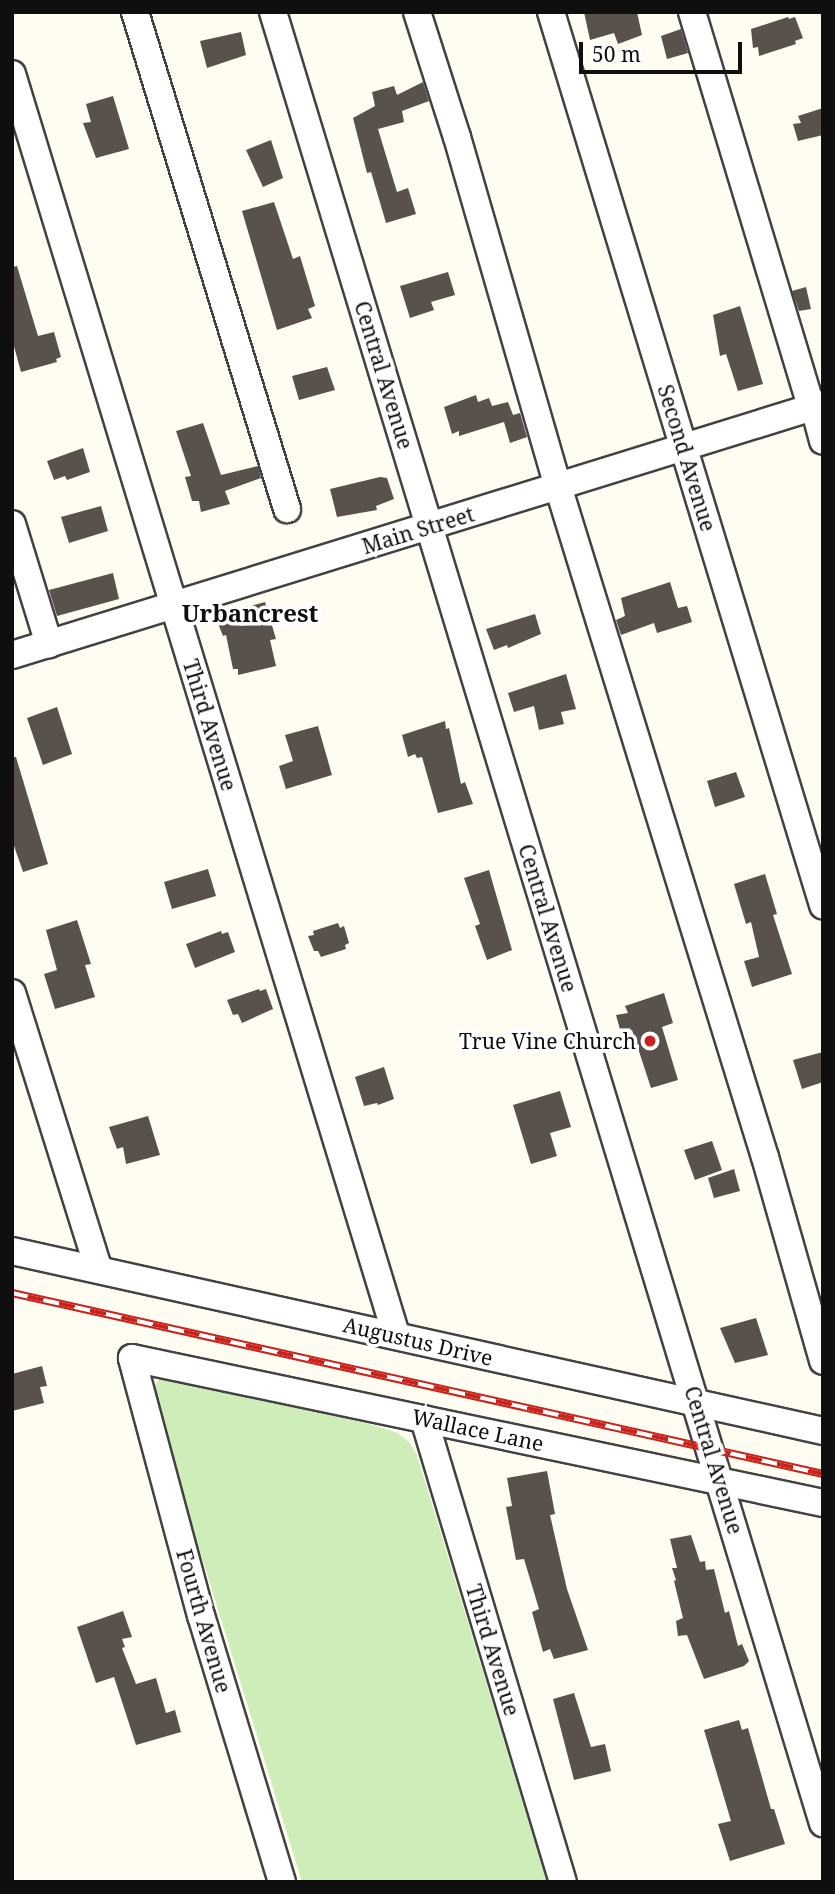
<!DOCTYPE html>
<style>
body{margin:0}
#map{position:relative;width:835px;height:1894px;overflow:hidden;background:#fffdf1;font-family:"Noto Serif",serif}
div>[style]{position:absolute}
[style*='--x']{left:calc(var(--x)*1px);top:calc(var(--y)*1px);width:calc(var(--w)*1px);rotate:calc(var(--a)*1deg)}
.green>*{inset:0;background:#cfedb8}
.building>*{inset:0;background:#59514b}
.roads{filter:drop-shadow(2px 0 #424242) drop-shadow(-2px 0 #424242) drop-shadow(0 2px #424242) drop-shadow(0 -2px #424242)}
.minor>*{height:26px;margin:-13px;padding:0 13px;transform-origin:13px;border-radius:13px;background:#fff}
.rail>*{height:8px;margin-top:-4px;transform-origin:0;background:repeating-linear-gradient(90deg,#fff 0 16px,#c9231d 0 32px);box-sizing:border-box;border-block:2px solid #c9231d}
.dots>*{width:19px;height:19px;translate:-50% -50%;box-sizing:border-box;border:4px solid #fff;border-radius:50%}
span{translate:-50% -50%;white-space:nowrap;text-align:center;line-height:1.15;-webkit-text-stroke:7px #fff;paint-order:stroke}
.street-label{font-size:21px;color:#0f0f0f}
.poi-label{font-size:21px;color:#0f0f0f}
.right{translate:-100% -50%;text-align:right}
.quarter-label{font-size:24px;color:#0f0f0f;font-weight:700}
.frame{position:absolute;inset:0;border:14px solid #0f0f0f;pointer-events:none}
.scale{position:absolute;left:579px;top:42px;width:163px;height:32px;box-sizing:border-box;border:4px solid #0f0f0f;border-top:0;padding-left:9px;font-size:21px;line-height:24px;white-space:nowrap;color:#0f0f0f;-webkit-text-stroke:5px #fff;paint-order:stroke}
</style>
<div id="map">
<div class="green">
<div style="clip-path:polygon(162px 1376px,373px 1425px,398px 1433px,410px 1443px,417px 1455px,547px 1882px,302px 1882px,154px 1402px,154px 1386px)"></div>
</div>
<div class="building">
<div style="clip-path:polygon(584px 12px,637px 12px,642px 35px,618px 44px,614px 33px,590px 40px)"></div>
<div style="clip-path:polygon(788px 17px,789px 19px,795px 17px,803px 38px,795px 41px,796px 44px,759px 56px,758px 47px,753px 48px,751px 29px)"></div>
<div style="clip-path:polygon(681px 29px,688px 53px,667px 59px,661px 36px)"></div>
<div style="clip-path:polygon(241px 32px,246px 55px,207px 68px,200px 41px)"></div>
<div style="clip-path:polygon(423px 82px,429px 101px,402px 111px,404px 122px,378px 129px,397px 192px,408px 188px,416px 214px,386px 223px,371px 172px,367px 173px,353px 118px,375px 106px,372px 92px,394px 86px,397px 95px)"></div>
<div style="clip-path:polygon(113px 96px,129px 149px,96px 158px,83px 123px,91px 122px,86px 104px)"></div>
<div style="clip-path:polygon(823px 108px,823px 135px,798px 141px,793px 124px,801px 123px,798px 116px)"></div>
<div style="clip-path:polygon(271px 140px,283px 178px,263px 187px,246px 150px)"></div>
<div style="clip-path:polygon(274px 202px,293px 259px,300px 256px,315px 306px,308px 309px,312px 318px,277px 330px,242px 211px)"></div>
<div style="clip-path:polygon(17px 266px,38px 336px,54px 332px,61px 357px,56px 359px,57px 362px,21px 372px,12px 339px,12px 267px)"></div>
<div style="clip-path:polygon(448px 272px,455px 295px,431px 302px,434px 310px,410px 318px,400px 286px)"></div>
<div style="clip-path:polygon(806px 287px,811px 309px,799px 311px,792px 291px)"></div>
<div style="clip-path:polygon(740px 306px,763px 384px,738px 391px,726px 354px,720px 356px,713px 315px)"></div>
<div style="clip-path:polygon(327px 367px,335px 390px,299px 400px,292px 376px)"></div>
<div style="clip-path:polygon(476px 395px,478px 402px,489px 398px,492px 406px,508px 402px,513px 415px,520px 413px,527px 437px,510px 443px,504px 422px,459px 436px,459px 431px,452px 434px,444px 407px)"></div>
<div style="clip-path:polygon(203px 423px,221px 475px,258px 466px,261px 478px,225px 491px,230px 504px,201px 512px,199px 501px,192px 501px,185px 477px,191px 476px,176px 431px)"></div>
<div style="clip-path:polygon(83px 448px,90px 472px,67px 480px,65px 476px,54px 480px,47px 461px)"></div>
<div style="clip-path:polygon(380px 477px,387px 478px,394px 499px,376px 506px,377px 510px,337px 517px,330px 489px)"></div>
<div style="clip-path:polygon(101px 506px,108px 531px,69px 543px,61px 517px)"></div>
<div style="clip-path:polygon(113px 573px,119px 599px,57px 616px,49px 590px)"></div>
<div style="clip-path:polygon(670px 582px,678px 608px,687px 606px,692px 622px,657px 633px,654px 623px,621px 635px,616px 620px,625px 616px,621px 598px)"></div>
<div style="clip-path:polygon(265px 602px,276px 639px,270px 640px,276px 666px,238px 675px,238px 669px,233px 669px,226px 635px,223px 636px,215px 616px)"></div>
<div style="clip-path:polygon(535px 614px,541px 634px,508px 648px,507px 645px,494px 650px,486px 629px)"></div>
<div style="clip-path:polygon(566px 674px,576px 709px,561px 712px,564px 724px,539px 730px,534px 706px,514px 712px,508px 693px)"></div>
<div style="clip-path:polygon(57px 707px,72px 754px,43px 765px,27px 718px)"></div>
<div style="clip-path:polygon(445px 721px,446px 729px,449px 728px,461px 784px,465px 782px,473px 804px,438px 813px,422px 757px,417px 758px,415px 754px,408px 757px,402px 735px)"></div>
<div style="clip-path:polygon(318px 726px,332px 775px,286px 789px,279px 766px,293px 761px,285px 735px)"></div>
<div style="clip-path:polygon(12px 757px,16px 757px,48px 864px,23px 872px,12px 840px)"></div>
<div style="clip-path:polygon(736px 772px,745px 797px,715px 807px,707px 781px)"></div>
<div style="clip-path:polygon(208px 869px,216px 896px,172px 909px,164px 882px)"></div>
<div style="clip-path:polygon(489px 870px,512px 950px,487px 960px,475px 926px,480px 924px,464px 878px)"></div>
<div style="clip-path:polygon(765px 874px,777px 914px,773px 915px,792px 974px,752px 987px,744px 961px,759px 957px,751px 922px,746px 924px,734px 884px)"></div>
<div style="clip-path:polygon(77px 920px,91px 964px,85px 965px,95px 997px,55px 1009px,44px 974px,57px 970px,46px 930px)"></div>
<div style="clip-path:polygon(338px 923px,340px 928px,344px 926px,349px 943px,345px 945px,346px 949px,321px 957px,318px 951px,314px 951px,308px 936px,314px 935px,313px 931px)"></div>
<div style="clip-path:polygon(221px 931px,222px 934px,228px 932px,235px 952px,195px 968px,186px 944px)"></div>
<div style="clip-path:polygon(259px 989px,260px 991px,266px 989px,273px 1009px,242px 1023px,238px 1014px,233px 1015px,227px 1000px)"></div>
<div style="clip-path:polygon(664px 993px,673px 1023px,662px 1027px,678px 1080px,651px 1088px,632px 1030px,621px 1033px,616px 1015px,628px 1013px,625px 1006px)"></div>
<div style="clip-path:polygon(823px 1052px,823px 1082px,802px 1089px,793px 1060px)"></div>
<div style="clip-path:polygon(384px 1067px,394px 1099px,378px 1105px,377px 1103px,364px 1106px,355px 1077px)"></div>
<div style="clip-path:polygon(560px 1091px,571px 1127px,550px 1133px,557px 1156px,531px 1164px,513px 1105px)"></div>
<div style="clip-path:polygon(148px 1116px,160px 1155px,126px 1164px,123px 1147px,117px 1149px,109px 1127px)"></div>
<div style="clip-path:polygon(712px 1141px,722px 1170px,695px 1180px,684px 1150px)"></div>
<div style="clip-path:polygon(734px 1169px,740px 1191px,714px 1198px,708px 1178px)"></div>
<div style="clip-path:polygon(756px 1318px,768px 1355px,735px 1363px,720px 1328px)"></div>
<div style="clip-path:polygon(42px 1366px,47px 1386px,40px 1387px,44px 1403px,12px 1411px,12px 1374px)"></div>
<div style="clip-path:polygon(547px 1471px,555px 1514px,550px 1515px,567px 1589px,588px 1650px,554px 1659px,550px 1649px,543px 1652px,532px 1612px,539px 1609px,524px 1559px,516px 1560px,506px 1507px,512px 1506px,507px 1478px)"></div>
<div style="clip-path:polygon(691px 1535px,700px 1562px,705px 1561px,706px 1570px,714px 1569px,725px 1613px,729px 1611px,738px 1646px,742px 1644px,749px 1661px,744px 1666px,704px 1679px,687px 1635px,678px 1636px,676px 1621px,683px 1618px,674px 1581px,676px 1580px,672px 1568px,677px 1568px,670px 1539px)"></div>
<div style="clip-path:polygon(123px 1611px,132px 1637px,122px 1639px,125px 1647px,122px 1648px,136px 1684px,156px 1678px,166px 1713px,175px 1710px,181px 1732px,136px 1745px,114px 1677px,96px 1683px,77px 1627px)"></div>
<div style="clip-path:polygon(574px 1693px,591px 1747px,605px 1744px,611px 1771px,574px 1780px,553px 1699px)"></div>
<div style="clip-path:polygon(739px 1720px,742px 1730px,748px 1728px,771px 1809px,774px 1809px,785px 1844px,730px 1861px,718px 1824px,731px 1821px,704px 1730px)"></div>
</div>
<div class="roads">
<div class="minor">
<div style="--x:135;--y:12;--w:520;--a:72.99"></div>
<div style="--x:273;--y:12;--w:1893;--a:73.11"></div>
<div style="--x:417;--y:12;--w:131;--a:72.3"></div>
<div style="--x:457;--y:137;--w:363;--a:73.9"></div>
<div style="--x:558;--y:486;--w:702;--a:72.86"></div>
<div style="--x:765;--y:1157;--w:212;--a:74.1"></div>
<div style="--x:551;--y:12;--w:934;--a:73.06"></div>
<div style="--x:692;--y:12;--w:413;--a:73.2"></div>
<div style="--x:12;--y:74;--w:1318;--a:73.06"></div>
<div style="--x:814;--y:407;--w:35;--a:75"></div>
<div style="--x:12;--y:524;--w:126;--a:72.9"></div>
<div style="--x:12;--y:655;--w:849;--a:-17.2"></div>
<div style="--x:12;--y:993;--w:290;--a:72.6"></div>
<div style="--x:12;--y:1251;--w:831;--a:12.51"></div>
<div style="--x:424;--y:1419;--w:483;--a:73.3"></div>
<div style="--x:282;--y:1882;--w:278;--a:-106.9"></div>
<div style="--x:201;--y:1616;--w:267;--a:-105"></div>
<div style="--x:132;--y:1358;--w:706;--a:11.85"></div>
</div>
</div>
<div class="rail">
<div style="--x:12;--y:1293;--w:831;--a:12.58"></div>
</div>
<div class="dots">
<div style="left:650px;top:1041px;background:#c9231d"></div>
</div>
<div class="street-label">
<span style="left:384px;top:375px;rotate:73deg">Central Avenue</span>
<span style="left:687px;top:458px;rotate:73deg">Second Avenue</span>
<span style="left:418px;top:530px;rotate:-17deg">Main Street</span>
<span style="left:210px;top:725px;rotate:73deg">Third Avenue</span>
<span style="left:548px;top:918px;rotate:73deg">Central Avenue</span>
<span style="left:418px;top:1341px;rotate:13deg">Augustus Drive</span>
<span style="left:478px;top:1430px;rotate:12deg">Wallace Lane</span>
<span style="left:714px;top:1460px;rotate:73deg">Central Avenue</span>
<span style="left:204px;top:1621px;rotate:74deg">Fourth Avenue</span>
<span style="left:493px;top:1650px;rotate:73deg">Third Avenue</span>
</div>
<div class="poi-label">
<span class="right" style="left:636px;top:1041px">True Vine Church</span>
</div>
<div class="quarter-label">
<span style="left:250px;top:613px">Urbancrest</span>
</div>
<div class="frame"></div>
<div class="scale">50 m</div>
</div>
